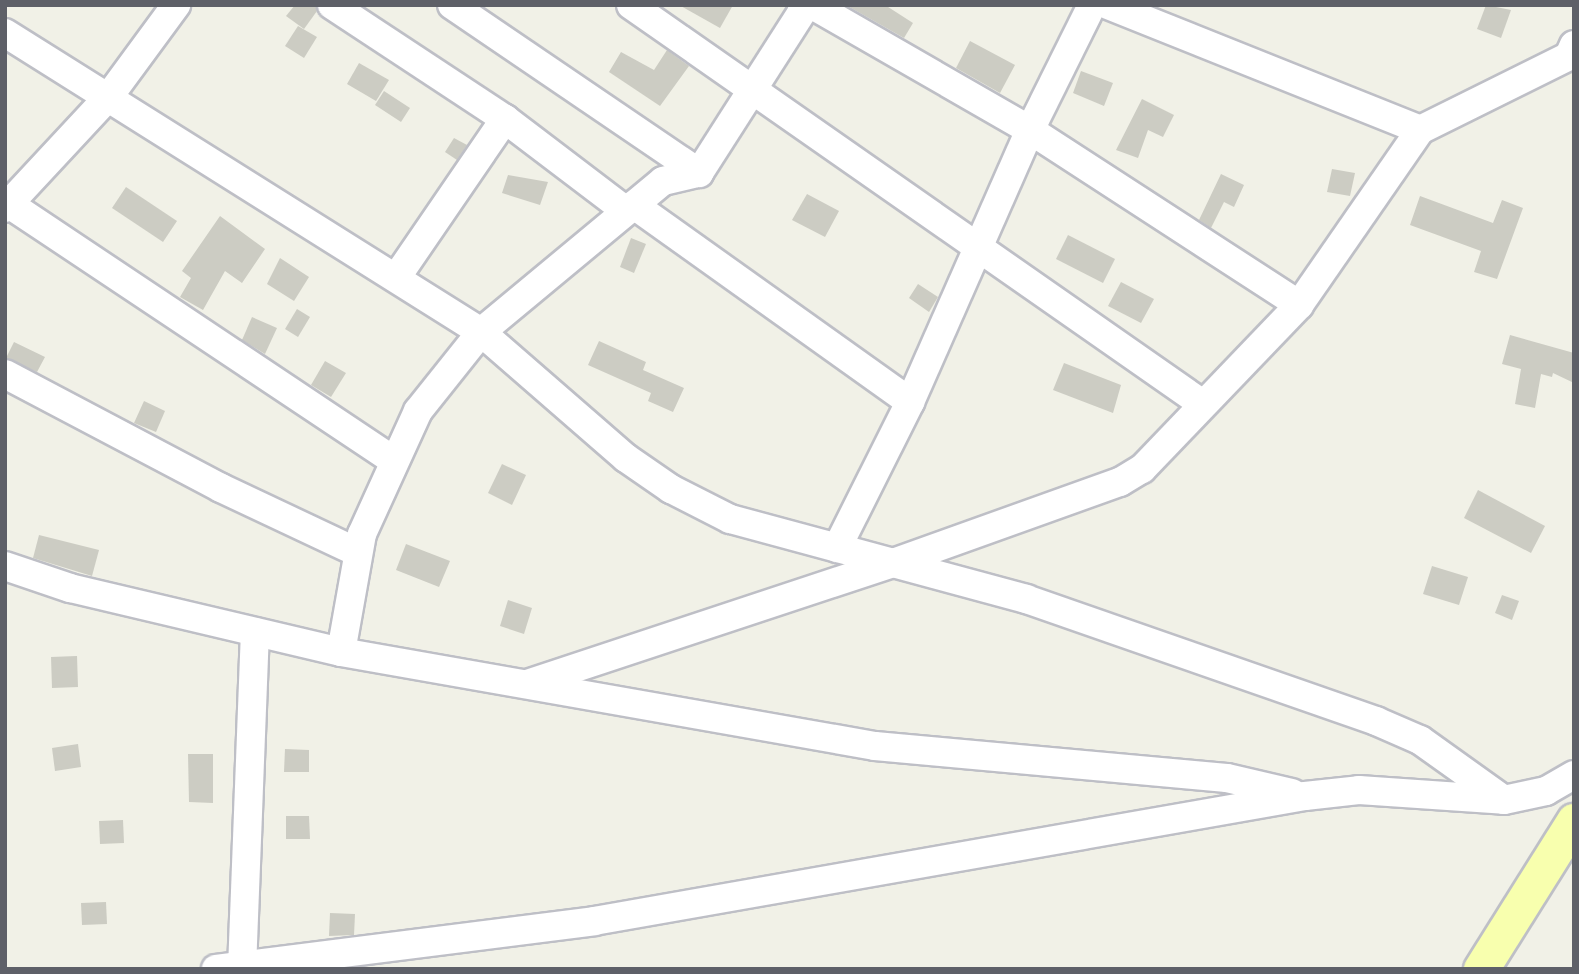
<!DOCTYPE html>
<style>
body{margin:0}
#map{position:relative;width:1579px;height:974px;overflow:hidden;background:#f1f1e7;font-family:Jost,sans-serif}
div>[style]{position:absolute}
[style*='--x']{left:calc(var(--x)*1px);top:calc(var(--y)*1px);width:calc(var(--w)*1px);rotate:calc(var(--a)*1deg)}
.building>*{inset:0;background:#ccccc3}
.roads{filter:drop-shadow(2px 0 #bebfc6) drop-shadow(-2px 0 #bebfc6) drop-shadow(0 2px #bebfc6) drop-shadow(0 -2px #bebfc6)}
.minor>*{height:28px;margin:-14px;padding:0 14px;transform-origin:14px;border-radius:14px;background:#fff}
.major>*{height:35px;margin:-17.5px;padding:0 17.5px;transform-origin:17.5px;border-radius:17.5px;background:#f8ffae}
span{translate:-50% -50%;white-space:nowrap;text-align:center;line-height:1.15;-webkit-text-stroke:5px #fff;paint-order:stroke}
.frame{position:absolute;inset:0;border:7px solid #5e6068;pointer-events:none}
</style>
<div id="map">
<div class="building">
<div style="clip-path:polygon(295px 5px,316px 5px,317px 11px,304px 29px,286px 16px)"></div>
<div style="clip-path:polygon(679px 5px,733px 5px,720px 28px)"></div>
<div style="clip-path:polygon(846px 5px,885px 5px,913px 23px,904px 38px)"></div>
<div style="clip-path:polygon(1486px 5px,1511px 10px,1501px 38px,1477px 29px)"></div>
<div style="clip-path:polygon(298px 26px,317px 37px,304px 58px,285px 46px)"></div>
<div style="clip-path:polygon(970px 41px,1015px 65px,1000px 93px,956px 68px)"></div>
<div style="clip-path:polygon(667px 50px,689px 66px,660px 106px,609px 72px,621px 52px,654px 70px)"></div>
<div style="clip-path:polygon(359px 63px,389px 80px,376px 101px,347px 84px)"></div>
<div style="clip-path:polygon(1081px 71px,1113px 83px,1104px 106px,1073px 93px)"></div>
<div style="clip-path:polygon(384px 91px,410px 108px,401px 122px,375px 105px)"></div>
<div style="clip-path:polygon(1142px 99px,1174px 115px,1163px 137px,1148px 130px,1138px 158px,1116px 150px)"></div>
<div style="clip-path:polygon(454px 138px,467px 145px,457px 160px,445px 152px)"></div>
<div style="clip-path:polygon(1332px 169px,1355px 173px,1350px 196px,1327px 192px)"></div>
<div style="clip-path:polygon(1221px 174px,1244px 185px,1234px 207px,1224px 202px,1211px 228px,1199px 220px)"></div>
<div style="clip-path:polygon(508px 175px,548px 182px,540px 205px,502px 193px)"></div>
<div style="clip-path:polygon(126px 187px,177px 221px,163px 242px,112px 208px)"></div>
<div style="clip-path:polygon(807px 194px,839px 211px,825px 237px,792px 220px)"></div>
<div style="clip-path:polygon(1420px 196px,1493px 223px,1502px 200px,1523px 208px,1497px 279px,1474px 272px,1481px 251px,1410px 225px)"></div>
<div style="clip-path:polygon(220px 216px,265px 249px,242px 283px,225px 271px,203px 310px,180px 297px,191px 278px,182px 271px)"></div>
<div style="clip-path:polygon(1068px 235px,1115px 259px,1103px 283px,1056px 259px)"></div>
<div style="clip-path:polygon(631px 238px,646px 244px,634px 273px,620px 267px)"></div>
<div style="clip-path:polygon(280px 258px,309px 277px,294px 301px,267px 284px)"></div>
<div style="clip-path:polygon(1121px 282px,1154px 299px,1141px 323px,1108px 306px)"></div>
<div style="clip-path:polygon(918px 284px,938px 297px,929px 312px,909px 298px)"></div>
<div style="clip-path:polygon(297px 309px,310px 317px,298px 337px,285px 329px)"></div>
<div style="clip-path:polygon(252px 317px,277px 328px,265px 354px,242px 340px)"></div>
<div style="clip-path:polygon(1510px 335px,1574px 353px,1574px 383px,1553px 373px,1552px 377px,1541px 374px,1535px 408px,1515px 404px,1521px 369px,1502px 364px)"></div>
<div style="clip-path:polygon(599px 341px,646px 362px,643px 370px,684px 388px,673px 412px,648px 401px,651px 393px,588px 365px)"></div>
<div style="clip-path:polygon(14px 342px,45px 357px,37px 372px,6px 358px)"></div>
<div style="clip-path:polygon(325px 361px,346px 373px,331px 397px,311px 385px)"></div>
<div style="clip-path:polygon(1064px 363px,1121px 385px,1113px 413px,1053px 390px)"></div>
<div style="clip-path:polygon(144px 401px,165px 411px,156px 432px,134px 423px)"></div>
<div style="clip-path:polygon(502px 464px,526px 475px,512px 505px,488px 493px)"></div>
<div style="clip-path:polygon(1478px 490px,1545px 526px,1531px 553px,1464px 518px)"></div>
<div style="clip-path:polygon(39px 535px,99px 550px,92px 576px,33px 558px)"></div>
<div style="clip-path:polygon(406px 544px,450px 561px,439px 587px,396px 570px)"></div>
<div style="clip-path:polygon(1432px 566px,1468px 577px,1459px 605px,1423px 594px)"></div>
<div style="clip-path:polygon(1502px 595px,1519px 601px,1512px 620px,1495px 613px)"></div>
<div style="clip-path:polygon(508px 600px,532px 608px,524px 634px,500px 626px)"></div>
<div style="clip-path:polygon(77px 656px,78px 687px,52px 688px,51px 657px)"></div>
<div style="clip-path:polygon(78px 744px,81px 767px,55px 771px,52px 748px)"></div>
<div style="clip-path:polygon(285px 749px,309px 750px,309px 772px,284px 772px)"></div>
<div style="clip-path:polygon(188px 754px,213px 754px,213px 803px,189px 802px)"></div>
<div style="clip-path:polygon(286px 816px,309px 816px,310px 839px,286px 839px)"></div>
<div style="clip-path:polygon(123px 820px,124px 843px,100px 844px,99px 821px)"></div>
<div style="clip-path:polygon(106px 902px,107px 924px,82px 925px,81px 903px)"></div>
<div style="clip-path:polygon(330px 913px,355px 914px,354px 935px,329px 936px)"></div>
</div>
<div class="roads">
<div class="minor">
<div style="--x:332;--y:5;--w:207;--a:33.4"></div>
<div style="--x:505;--y:119;--w:151;--a:37.2"></div>
<div style="--x:452;--y:5;--w:299;--a:34.2"></div>
<div style="--x:631;--y:5;--w:695;--a:34.92"></div>
<div style="--x:802;--y:5;--w:14;--a:8"></div>
<div style="--x:816;--y:7;--w:247;--a:29.9"></div>
<div style="--x:1030;--y:130;--w:321;--a:33"></div>
<div style="--x:1108;--y:5;--w:336;--a:21.8"></div>
<div style="--x:5;--y:33;--w:562;--a:32.14"></div>
<div style="--x:481;--y:332;--w:192;--a:41"></div>
<div style="--x:626;--y:458;--w:55;--a:34.6"></div>
<div style="--x:671;--y:489;--w:66;--a:27"></div>
<div style="--x:730;--y:519;--w:307;--a:15.1"></div>
<div style="--x:1026;--y:599;--w:371;--a:19.2"></div>
<div style="--x:1376;--y:721;--w:48;--a:23.4"></div>
<div style="--x:1420;--y:740;--w:103;--a:35.5"></div>
<div style="--x:9;--y:204;--w:462;--a:33.7"></div>
<div style="--x:634;--y:205;--w:339;--a:35.5"></div>
<div style="--x:5;--y:208;--w:154;--a:-47.1"></div>
<div style="--x:110;--y:95;--w:112;--a:-53.7"></div>
<div style="--x:396;--y:278;--w:193;--a:-55.6"></div>
<div style="--x:5;--y:374;--w:244;--a:27.8"></div>
<div style="--x:221;--y:488;--w:150;--a:25.2"></div>
<div style="--x:837;--y:548;--w:163;--a:-63.4"></div>
<div style="--x:910;--y:402;--w:297;--a:-66.2"></div>
<div style="--x:1030;--y:130;--w:140;--a:-63.6"></div>
<div style="--x:5;--y:566;--w:69;--a:18.7"></div>
<div style="--x:70;--y:588;--w:278;--a:13.3"></div>
<div style="--x:341;--y:652;--w:542;--a:9.98"></div>
<div style="--x:875;--y:746;--w:353;--a:5.2"></div>
<div style="--x:1227;--y:778;--w:67;--a:13"></div>
<div style="--x:341;--y:652;--w:120;--a:-79.9"></div>
<div style="--x:362;--y:534;--w:135;--a:-65.5"></div>
<div style="--x:418;--y:411;--w:101;--a:-51.4"></div>
<div style="--x:481;--y:332;--w:236;--a:-39.7"></div>
<div style="--x:663;--y:181;--w:37;--a:-13"></div>
<div style="--x:699;--y:173;--w:197;--a:-57.4"></div>
<div style="--x:530;--y:683;--w:385;--a:-18.3"></div>
<div style="--x:896;--y:562;--w:238;--a:-19.7"></div>
<div style="--x:1120;--y:482;--w:26;--a:-31"></div>
<div style="--x:1142;--y:469;--w:227;--a:-46.2"></div>
<div style="--x:1299;--y:305;--w:213;--a:-55.3"></div>
<div style="--x:1420;--y:130;--w:166;--a:-26.4"></div>
<div style="--x:1569;--y:56;--w:12;--a:-66"></div>
<div style="--x:216;--y:969;--w:381;--a:-7.2"></div>
<div style="--x:594;--y:921;--w:722;--a:-9.97"></div>
<div style="--x:1305;--y:796;--w:54;--a:-6.3"></div>
<div style="--x:1359;--y:790;--w:145;--a:3.9"></div>
<div style="--x:1504;--y:800;--w:43;--a:-12.1"></div>
<div style="--x:1546;--y:791;--w:32;--a:-30"></div>
<div style="--x:242;--y:969;--w:337;--a:-87.8"></div>
</div>
<div class="major">
<div style="--x:1481;--y:969;--w:175;--a:-57.9"></div>
</div>
</div>
<div class="frame"></div>
</div>
